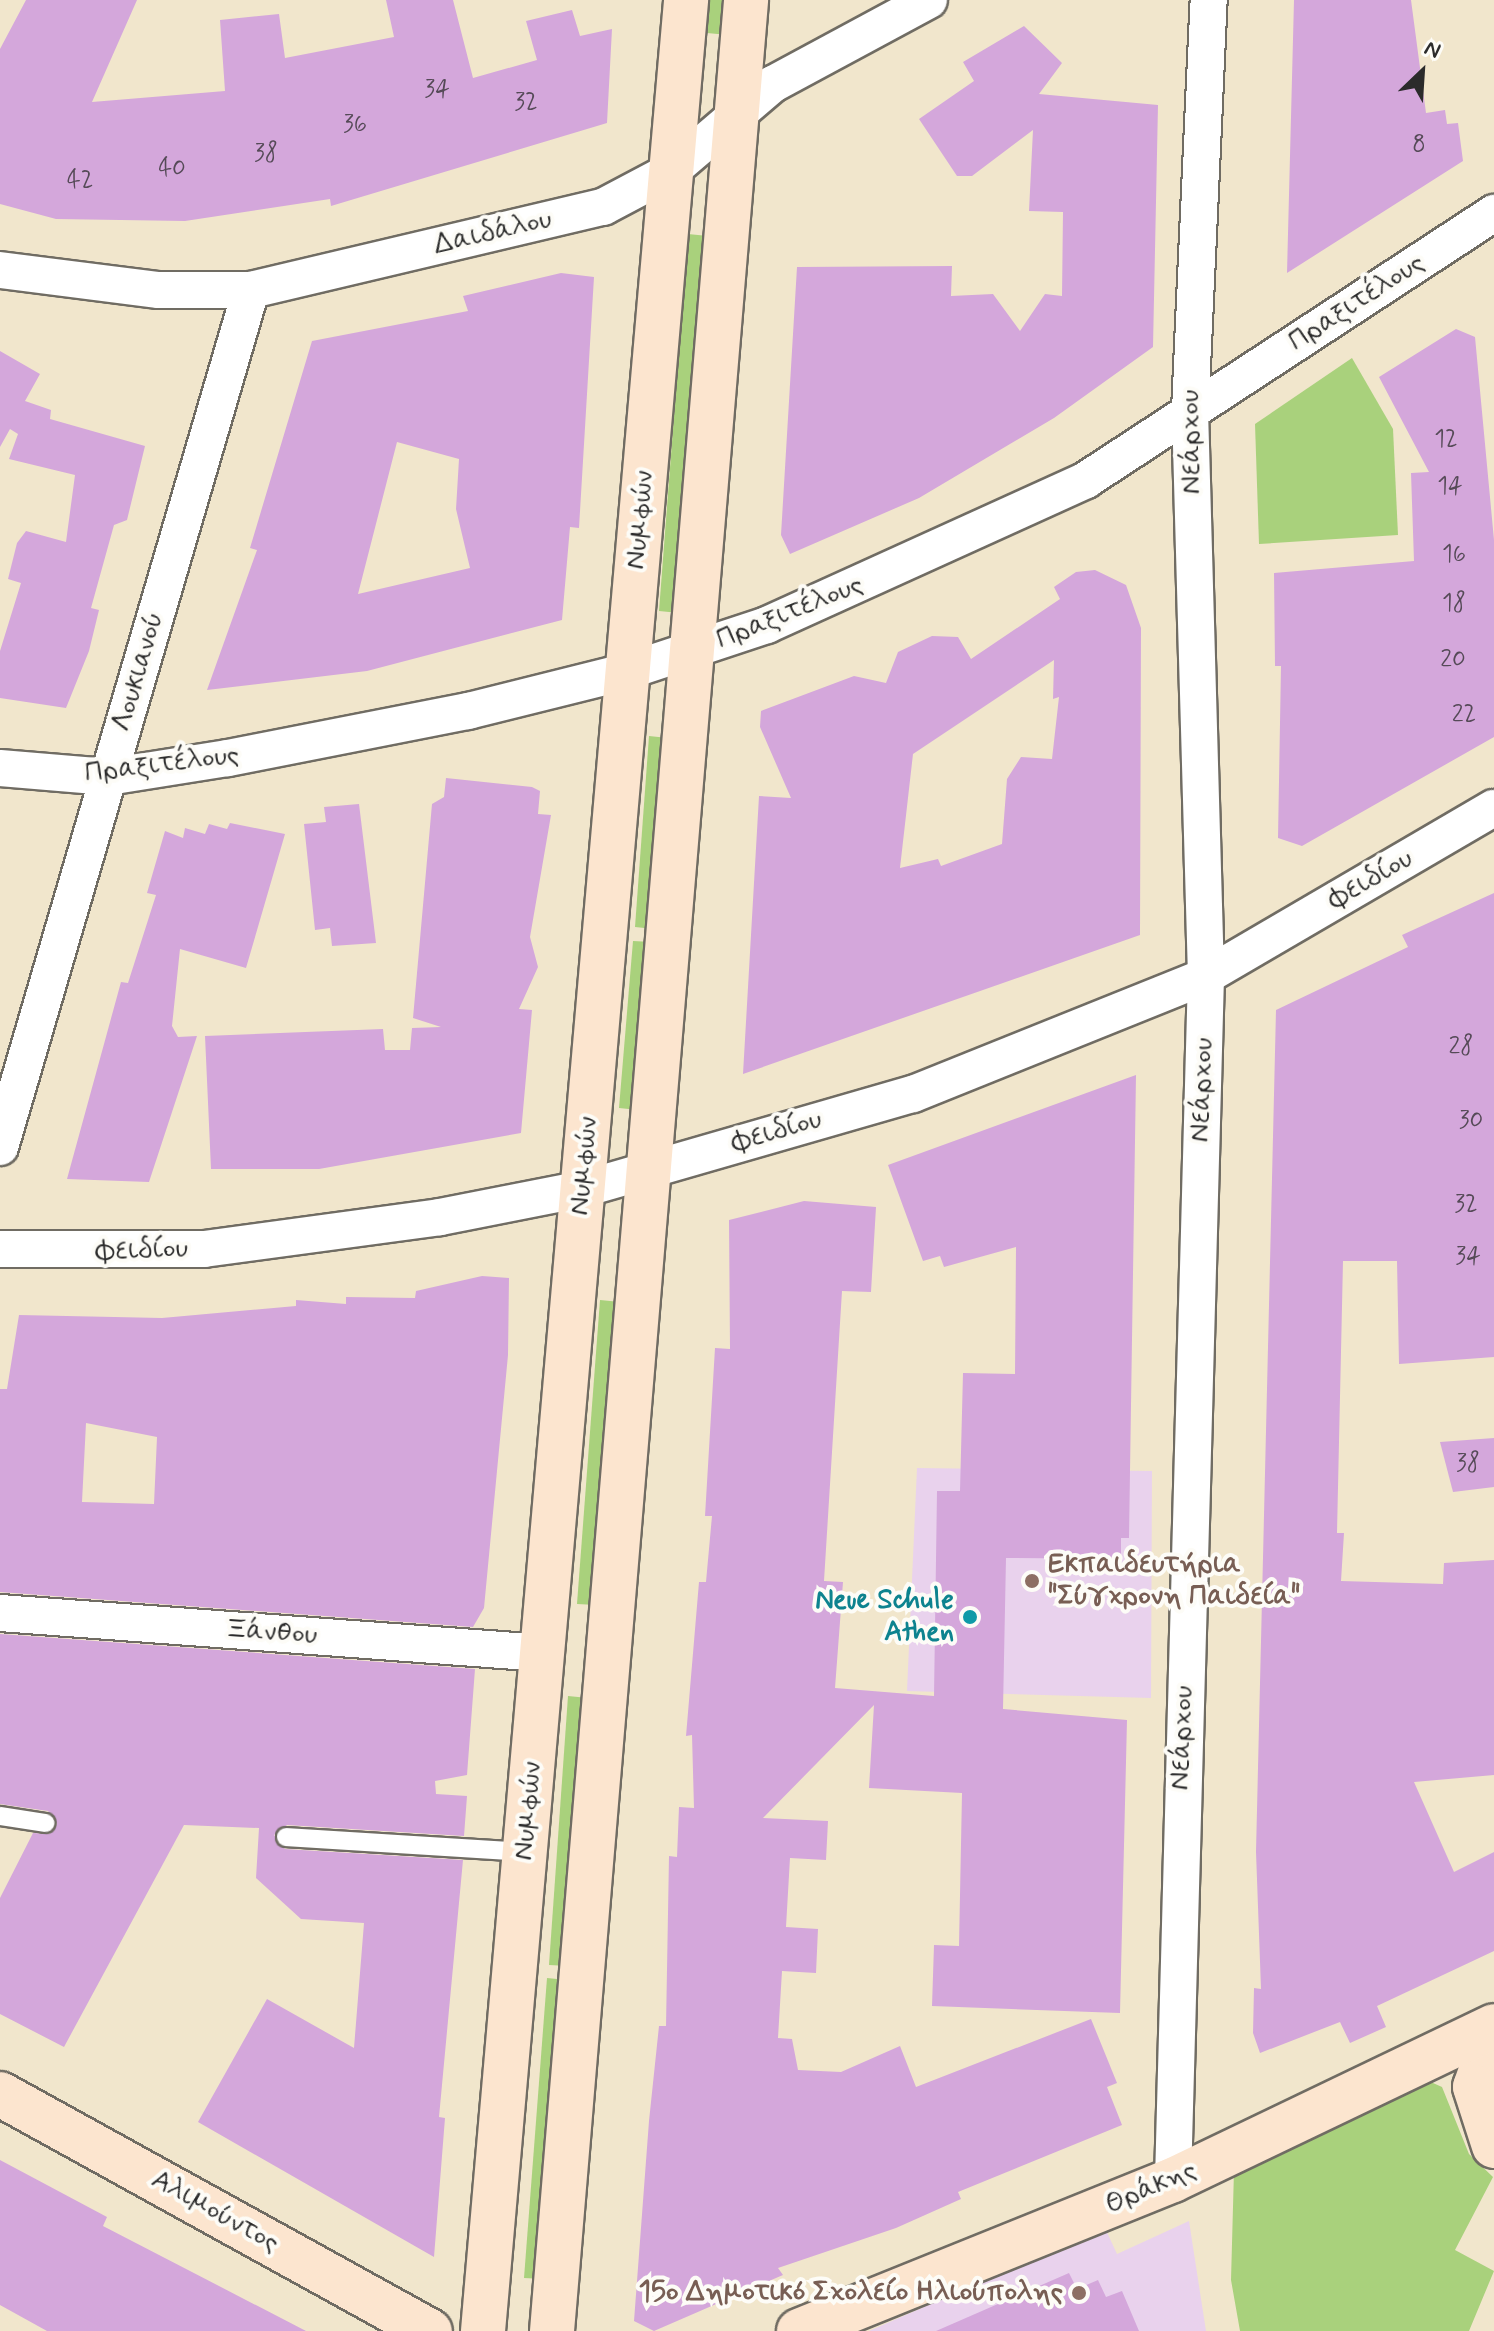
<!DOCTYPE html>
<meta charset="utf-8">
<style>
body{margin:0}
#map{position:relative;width:1494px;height:2331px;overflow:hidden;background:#f1e6cc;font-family:Mynerve,sans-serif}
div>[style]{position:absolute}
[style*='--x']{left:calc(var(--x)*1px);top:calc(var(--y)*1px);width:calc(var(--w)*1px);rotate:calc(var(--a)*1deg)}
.built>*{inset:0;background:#e9d2ed}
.green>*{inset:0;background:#a9d17c}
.building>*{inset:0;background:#d4a7db}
.roads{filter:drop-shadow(2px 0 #706c63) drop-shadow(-2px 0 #706c63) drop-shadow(0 2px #706c63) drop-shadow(0 -2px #706c63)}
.lane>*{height:18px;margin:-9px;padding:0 9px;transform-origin:9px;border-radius:9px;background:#fff}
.street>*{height:36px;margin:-18px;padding:0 18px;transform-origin:18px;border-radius:18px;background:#fff}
.secondary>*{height:44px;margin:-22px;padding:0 22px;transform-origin:22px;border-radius:22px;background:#fce5cf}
.dots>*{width:22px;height:22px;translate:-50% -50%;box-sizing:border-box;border:4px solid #fdfcf7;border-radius:50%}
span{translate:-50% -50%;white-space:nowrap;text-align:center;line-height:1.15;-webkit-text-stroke:8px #fdfcf7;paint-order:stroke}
.number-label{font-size:24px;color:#554a57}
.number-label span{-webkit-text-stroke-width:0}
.street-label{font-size:28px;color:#2b2b2b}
.education-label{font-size:28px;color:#785e54;font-weight:700}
.left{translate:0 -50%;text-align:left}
.right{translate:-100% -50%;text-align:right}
.culture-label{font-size:28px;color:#0d838f;font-weight:700}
.north{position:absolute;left:1382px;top:32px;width:80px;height:80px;-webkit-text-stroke:6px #fdfcf7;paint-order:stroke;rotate:25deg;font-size:22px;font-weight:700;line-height:32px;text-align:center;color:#2b2b2b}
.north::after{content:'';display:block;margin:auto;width:28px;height:36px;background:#2b2b2b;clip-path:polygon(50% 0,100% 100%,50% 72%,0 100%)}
</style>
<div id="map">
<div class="built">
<div style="clip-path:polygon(917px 1468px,1152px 1471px,1151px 1698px,907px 1691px)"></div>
<div style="clip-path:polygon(1189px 2221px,1206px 2331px,869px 2331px,1105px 2228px,1117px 2254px)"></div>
</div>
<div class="green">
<div style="clip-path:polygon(710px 0,731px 0,728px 35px,707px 33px)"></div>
<div style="clip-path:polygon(688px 234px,708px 236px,679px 613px,659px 611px)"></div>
<div style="clip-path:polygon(1352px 358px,1393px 429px,1398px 535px,1259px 544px,1255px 424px)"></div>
<div style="clip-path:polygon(649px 736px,668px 738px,654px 929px,635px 927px)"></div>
<div style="clip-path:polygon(633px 941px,652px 942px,638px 1110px,619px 1108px)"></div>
<div style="clip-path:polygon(600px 1300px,620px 1302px,596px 1605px,577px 1604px)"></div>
<div style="clip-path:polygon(568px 1696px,588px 1698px,568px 1966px,549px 1965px)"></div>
<div style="clip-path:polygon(547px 1978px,567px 1980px,544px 2279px,524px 2278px)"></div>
<div style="clip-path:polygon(1424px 2079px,1442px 2087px,1469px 2154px,1493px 2177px,1455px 2250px,1494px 2271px,1469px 2331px,1240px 2331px,1231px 2280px,1234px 2170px)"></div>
</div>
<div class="building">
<div style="clip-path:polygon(26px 0,137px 0,92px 102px,225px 91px,220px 20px,279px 14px,285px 58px,394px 37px,386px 0,453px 0,473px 78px,537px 60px,526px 21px,572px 10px,580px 36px,612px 29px,607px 123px,331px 206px,330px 199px,185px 221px,56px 219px,0 204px,0 49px)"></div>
<div style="clip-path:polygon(1294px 0,1411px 0,1426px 113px,1445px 110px,1447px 124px,1458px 123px,1463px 161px,1287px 273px)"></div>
<div style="clip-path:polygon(1024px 26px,1062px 63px,1039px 94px,1158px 105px,1153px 347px,1054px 418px,919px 498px,790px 554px,781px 535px,797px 267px,952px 266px,951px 296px,993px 294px,1020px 331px,1045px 294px,1062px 296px,1063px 212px,1029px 211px,1033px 130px,972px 176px,957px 176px,919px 119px,974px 81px,963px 62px)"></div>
<div style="clip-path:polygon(evenodd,561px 273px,594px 277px,579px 528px,570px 527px,562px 620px,367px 671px,207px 690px,257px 550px,250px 548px,312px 341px,468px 311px,463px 296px,561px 273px,397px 442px,459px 459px,456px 509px,470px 568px,358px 594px,397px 442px)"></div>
<div style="clip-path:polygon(1456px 329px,1475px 337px,1494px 540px,1494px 737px,1302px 846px,1278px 838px,1281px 666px,1275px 666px,1274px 573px,1414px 561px,1411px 473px,1429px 472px,1379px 377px)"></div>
<div style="clip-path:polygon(0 351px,40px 374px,25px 401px,51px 410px,50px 419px,145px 446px,127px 520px,114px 525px,91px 608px,99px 610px,89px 651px,66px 708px,0 698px,0 651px,21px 583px,8px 579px,17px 543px,26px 531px,66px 542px,75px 475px,9px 459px,18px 434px,10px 429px,0 447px)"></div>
<div style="clip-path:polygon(evenodd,1095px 570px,1126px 585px,1141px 628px,1140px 935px,743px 1074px,759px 796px,791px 798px,760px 727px,761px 711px,854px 676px,886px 683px,898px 652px,932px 636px,958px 637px,971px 659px,1060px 599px,1054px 587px,1076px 572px,1095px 570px,1054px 660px,1053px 699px,1059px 697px,1052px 759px,1021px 757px,1007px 779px,1002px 844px,941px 866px,938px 859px,900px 868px,913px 754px,1054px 660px)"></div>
<div style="clip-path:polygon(446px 778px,532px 787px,540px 791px,538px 814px,551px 815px,530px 937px,538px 967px,519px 1009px,532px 1010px,521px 1133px,319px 1169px,211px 1169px,205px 1036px,383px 1029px,385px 1050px,410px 1050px,412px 1028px,441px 1027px,413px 1018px,432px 804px,444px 797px)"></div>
<div style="clip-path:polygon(359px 804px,376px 943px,332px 946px,330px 928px,315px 930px,304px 824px,326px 822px,324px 807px)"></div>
<div style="clip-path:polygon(230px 823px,285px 834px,246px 968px,180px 949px,172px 1026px,178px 1037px,197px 1036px,149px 1182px,67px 1179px,121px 982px,128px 983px,156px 895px,147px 893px,165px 831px,183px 838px,185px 828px,205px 834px,209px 824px,227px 829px)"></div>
<div style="clip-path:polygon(1494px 893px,1494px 1357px,1399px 1364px,1397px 1261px,1343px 1261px,1337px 1533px,1344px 1533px,1341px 1581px,1443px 1584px,1444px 1563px,1494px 1560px,1494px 1775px,1414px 1782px,1454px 1872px,1494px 1852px,1494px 1951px,1377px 2006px,1386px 2027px,1350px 2043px,1340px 2022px,1260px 2053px,1253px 2033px,1254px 1988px,1261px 1989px,1256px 1852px,1276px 1010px,1408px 947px,1402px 935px)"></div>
<div style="clip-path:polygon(1136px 1075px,1129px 1538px,1121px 1538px,1121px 1559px,1006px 1558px,1003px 1709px,1127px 1720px,1120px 2013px,932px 2006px,934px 1945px,959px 1946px,962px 1793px,869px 1788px,874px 1705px,763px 1818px,828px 1821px,826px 1860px,790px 1858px,786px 1927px,818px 1929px,816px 1973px,782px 1971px,778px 2038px,792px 2039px,798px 2070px,841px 2072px,900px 2046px,916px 2087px,1091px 2019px,1117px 2083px,1107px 2087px,1122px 2125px,958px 2192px,961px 2199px,896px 2228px,778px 2268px,783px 2275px,654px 2331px,634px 2321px,649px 2121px,659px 2026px,666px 2026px,669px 1856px,677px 1857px,679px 1807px,694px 1808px,692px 1735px,686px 1736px,699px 1582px,706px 1582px,712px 1516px,705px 1516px,715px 1348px,730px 1349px,729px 1220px,804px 1201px,876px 1207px,871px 1292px,842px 1291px,824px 1581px,843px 1582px,835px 1688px,934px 1696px,937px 1491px,960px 1491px,963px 1373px,1015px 1374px,1016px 1247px,944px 1267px,940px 1256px,923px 1261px,888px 1165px)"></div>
<div style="clip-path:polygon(evenodd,482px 1276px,509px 1278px,508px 1355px,484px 1608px,473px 1627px,0 1592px,0 1389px,7px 1389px,19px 1315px,162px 1318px,296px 1306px,296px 1300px,346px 1304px,346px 1297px,415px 1298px,416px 1291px,482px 1276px,86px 1423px,157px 1437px,154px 1504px,82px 1502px,86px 1423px)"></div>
<div style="clip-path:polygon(1494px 1438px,1494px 1487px,1453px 1492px,1440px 1442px)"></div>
<div style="clip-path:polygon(0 1634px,475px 1669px,467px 1775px,435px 1781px,436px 1794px,467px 1796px,464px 1836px,287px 1825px,274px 1835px,285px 1849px,463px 1860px,439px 2117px,445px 2118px,434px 2257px,198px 2122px,267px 1999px,354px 2048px,364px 1923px,301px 1919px,256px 1878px,259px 1828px,184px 1825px,64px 2047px,0 2014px,0 1898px,33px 1833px,49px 1834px,57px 1824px,48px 1811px,0 1804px)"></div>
<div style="clip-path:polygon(0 2160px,107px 2217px,103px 2226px,306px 2331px,47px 2331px,0 2305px)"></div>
<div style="clip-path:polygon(1069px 2273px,1077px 2289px,1098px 2280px,1106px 2297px,1122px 2291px,1139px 2331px,936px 2331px)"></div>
</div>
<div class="roads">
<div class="lane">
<div style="--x:0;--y:1816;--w:46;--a:8.8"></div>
<div style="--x:286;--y:1837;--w:239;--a:3.6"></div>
</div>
<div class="street">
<div style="--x:0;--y:270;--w:160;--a:7.2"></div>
<div style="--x:159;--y:290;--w:92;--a:0"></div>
<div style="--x:251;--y:290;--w:362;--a:-13.3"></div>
<div style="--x:603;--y:207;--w:77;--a:-27.9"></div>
<div style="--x:671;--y:171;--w:134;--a:-40.5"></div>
<div style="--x:773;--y:84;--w:177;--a:-28.3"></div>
<div style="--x:0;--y:768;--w:108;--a:4.8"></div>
<div style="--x:108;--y:777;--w:121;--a:-9"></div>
<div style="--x:228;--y:758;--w:245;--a:-11.1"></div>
<div style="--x:468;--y:711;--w:165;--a:-14"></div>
<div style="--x:628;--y:671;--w:146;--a:-18.3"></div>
<div style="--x:767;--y:625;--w:350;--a:-24.4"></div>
<div style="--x:1086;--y:480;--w:488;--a:-33.2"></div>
<div style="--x:0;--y:1147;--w:893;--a:-73.68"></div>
<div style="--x:0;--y:1249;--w:204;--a:0"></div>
<div style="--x:204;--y:1249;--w:238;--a:-7.7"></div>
<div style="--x:440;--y:1217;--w:146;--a:-11.1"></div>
<div style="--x:583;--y:1189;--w:343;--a:-16.1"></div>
<div style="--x:913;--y:1094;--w:316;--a:-21.9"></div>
<div style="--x:1206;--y:976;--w:333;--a:-30.3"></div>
<div style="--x:0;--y:1613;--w:543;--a:4.22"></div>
<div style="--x:1173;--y:2180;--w:1204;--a:-88.43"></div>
<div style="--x:1206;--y:976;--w:565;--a:-91.62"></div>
<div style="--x:1190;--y:411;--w:411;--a:-87.4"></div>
</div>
<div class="secondary">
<div style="--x:1494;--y:2034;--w:56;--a:109.7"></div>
<div style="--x:1475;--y:2087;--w:62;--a:72.1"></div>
<div style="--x:0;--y:2094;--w:491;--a:28.9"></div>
<div style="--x:483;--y:2331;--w:2340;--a:-85.02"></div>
<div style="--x:552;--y:2331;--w:2339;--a:-85.24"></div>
<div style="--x:799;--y:2331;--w:403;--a:-22"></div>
<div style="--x:1173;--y:2180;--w:356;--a:-25.6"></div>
</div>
</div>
<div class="dots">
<div style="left:1032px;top:1581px;background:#8d6e63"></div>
<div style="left:970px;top:1617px;background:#0f9aa8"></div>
<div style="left:1079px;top:2293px;background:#8d6e63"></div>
</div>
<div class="number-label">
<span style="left:437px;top:90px">34</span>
<span style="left:526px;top:103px">32</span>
<span style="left:355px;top:125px">36</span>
<span style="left:1419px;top:145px">8</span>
<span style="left:266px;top:154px">38</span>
<span style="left:172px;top:169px">40</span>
<span style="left:80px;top:181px">42</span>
<span style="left:1446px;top:440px">12</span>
<span style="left:1450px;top:487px">14</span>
<span style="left:1454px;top:555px">16</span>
<span style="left:1454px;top:604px">18</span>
<span style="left:1453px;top:660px">20</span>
<span style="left:1464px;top:715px">22</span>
<span style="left:1461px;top:1047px">28</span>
<span style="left:1471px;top:1121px">30</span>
<span style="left:1466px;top:1205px">32</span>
<span style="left:1468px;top:1257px">34</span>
<span style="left:1468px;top:1464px">38</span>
</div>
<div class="street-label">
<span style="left:493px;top:233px;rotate:-13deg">Δαιδάλου</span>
<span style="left:1357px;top:303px;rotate:-33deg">Πραξιτέλους</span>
<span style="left:1192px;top:442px;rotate:-91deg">Νεάρχου</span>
<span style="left:641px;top:520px;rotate:-85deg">Νυμφών</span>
<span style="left:790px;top:613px;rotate:-22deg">Πραξιτέλους</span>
<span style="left:139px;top:672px;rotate:-74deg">Λουκιανού</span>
<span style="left:162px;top:765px;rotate:-7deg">Πραξιτέλους</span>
<span style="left:1371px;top:880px;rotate:-30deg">Φειδίου</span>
<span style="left:1203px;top:1090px;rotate:-88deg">Νεάρχου</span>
<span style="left:777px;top:1132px;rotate:-16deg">Φειδίου</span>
<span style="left:585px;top:1166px;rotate:-85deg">Νυμφών</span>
<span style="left:142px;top:1251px;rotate:-2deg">Φειδίου</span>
<span style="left:271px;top:1633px;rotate:4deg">Ξάνθου</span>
<span style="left:1183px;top:1738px;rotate:-88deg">Νεάρχου</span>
<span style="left:529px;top:1811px;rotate:-85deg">Νυμφών</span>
<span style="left:1151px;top:2188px;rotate:-23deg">Θράκης</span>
<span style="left:215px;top:2212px;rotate:29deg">Αλιμούντος</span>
</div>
<div class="education-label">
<span class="left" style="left:1048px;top:1581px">Εκπαιδευτήρια<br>"Σύγχρονη Παιδεία"</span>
<span class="right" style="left:1063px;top:2293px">15ο Δημοτικό Σχολείο Ηλιούπολης</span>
</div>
<div class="culture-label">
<span class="right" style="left:954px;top:1617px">Neue Schule<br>Athen</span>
</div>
<div class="north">N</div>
</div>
